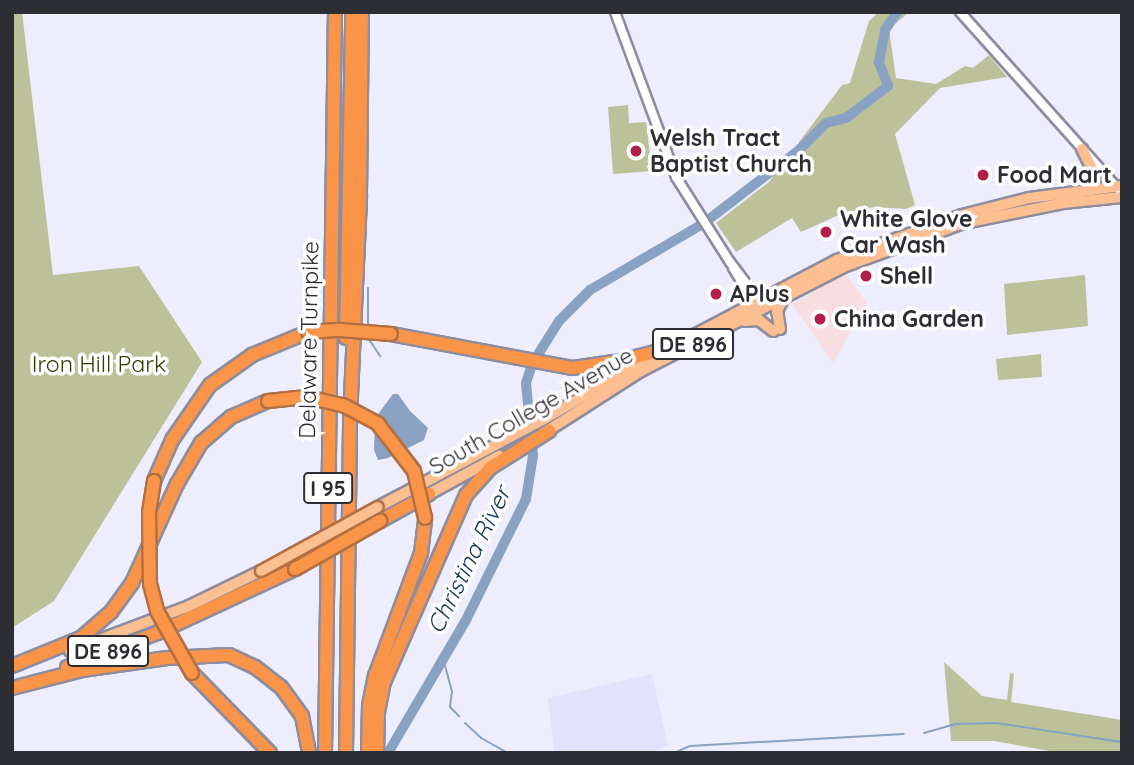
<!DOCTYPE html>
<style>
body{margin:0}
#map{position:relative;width:1134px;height:765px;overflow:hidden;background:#eeedfd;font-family:Quicksand,sans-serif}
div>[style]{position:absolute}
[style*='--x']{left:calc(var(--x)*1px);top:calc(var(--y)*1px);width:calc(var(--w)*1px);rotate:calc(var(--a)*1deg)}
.commercial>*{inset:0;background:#f8dde2}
.built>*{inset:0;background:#e4e1fd}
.green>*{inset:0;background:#bdc19a}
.water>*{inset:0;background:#89a1c3}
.stream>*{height:2px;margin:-1px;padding:0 1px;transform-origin:1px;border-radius:1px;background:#89a1c3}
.river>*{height:10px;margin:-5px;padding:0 5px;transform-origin:5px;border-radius:5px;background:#89a1c3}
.roads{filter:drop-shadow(2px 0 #8e8c9f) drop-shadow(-2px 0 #8e8c9f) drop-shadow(0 2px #8e8c9f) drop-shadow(0 -2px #8e8c9f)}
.minor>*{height:8px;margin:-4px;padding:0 4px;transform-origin:4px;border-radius:4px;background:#fff}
.major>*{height:10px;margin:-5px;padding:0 5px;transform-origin:5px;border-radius:5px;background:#fbbf92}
.highway>*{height:12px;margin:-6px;padding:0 6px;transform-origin:6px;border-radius:6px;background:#f99449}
.bridges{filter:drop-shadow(2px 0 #b27042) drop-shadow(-2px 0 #b27042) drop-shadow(0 2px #b27042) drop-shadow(0 -2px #b27042)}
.major-bridge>*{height:10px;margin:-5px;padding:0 5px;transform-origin:5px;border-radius:5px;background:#fbbf92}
.highway-bridge>*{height:12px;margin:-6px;padding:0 6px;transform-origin:6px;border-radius:6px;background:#f99449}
.dots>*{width:19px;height:19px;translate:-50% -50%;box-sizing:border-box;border:4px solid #fff;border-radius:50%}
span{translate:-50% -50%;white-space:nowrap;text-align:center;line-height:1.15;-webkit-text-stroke:7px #fff;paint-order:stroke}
.shield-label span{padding:2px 5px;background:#fff;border:2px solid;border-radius:5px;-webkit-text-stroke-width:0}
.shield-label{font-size:21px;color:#2d2d34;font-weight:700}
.poi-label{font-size:23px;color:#2d2d34;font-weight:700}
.left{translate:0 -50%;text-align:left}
.street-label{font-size:23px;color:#2d2d34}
.park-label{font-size:23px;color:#3a3d0a}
.water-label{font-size:24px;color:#10325d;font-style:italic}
.frame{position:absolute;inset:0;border:14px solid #2d2d34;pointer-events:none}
</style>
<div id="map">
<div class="commercial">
<div style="clip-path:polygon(845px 273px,867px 303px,833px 363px,792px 304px)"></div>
</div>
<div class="built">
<div style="clip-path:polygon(652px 674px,668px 746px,647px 753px,554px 753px,548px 698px)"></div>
</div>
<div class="green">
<div style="clip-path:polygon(12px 12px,22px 12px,53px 275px,139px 266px,202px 362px,54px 601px,12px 628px)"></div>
<div style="clip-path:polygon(879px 12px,909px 12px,889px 29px,896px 78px,936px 84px,965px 66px,973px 68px,989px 55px,1007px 77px,940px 88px,895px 134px,915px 205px,906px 209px,874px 207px,841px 214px,801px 232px,792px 218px,736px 252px,716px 223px,769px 182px,842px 85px,850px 83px,869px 21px)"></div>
<div style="clip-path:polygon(628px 105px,629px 123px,646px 122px,652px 171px,613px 174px,608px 107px)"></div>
<div style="clip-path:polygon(1085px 275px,1088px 326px,1007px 335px,1004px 284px)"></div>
<div style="clip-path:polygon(1041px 354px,1042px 377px,998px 380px,996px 359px)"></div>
<div style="clip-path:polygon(944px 662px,982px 696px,1007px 700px,1010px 673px,1014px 674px,1011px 702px,1122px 720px,1122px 753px,1061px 753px,994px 741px,951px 741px)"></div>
</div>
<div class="water">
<div style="clip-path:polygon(393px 394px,398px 394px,410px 411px,428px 428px,424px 440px,388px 458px,378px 460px,374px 450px,375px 418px)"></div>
</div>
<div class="stream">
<div style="--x:368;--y:288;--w:38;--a:90"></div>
<div style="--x:368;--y:338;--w:22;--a:56"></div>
<div style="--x:443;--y:658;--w:34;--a:75"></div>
<div style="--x:452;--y:691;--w:16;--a:97"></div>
<div style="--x:450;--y:707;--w:13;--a:45"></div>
<div style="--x:465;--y:723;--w:22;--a:43"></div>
<div style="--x:481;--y:738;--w:31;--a:29"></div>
<div style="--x:924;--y:733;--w:32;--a:-16"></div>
<div style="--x:955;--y:724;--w:41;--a:-1.4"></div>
<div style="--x:996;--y:723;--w:127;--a:8.6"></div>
<div style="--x:674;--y:753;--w:17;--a:-24"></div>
<div style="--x:690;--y:746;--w:214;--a:-3.2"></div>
</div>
<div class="river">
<div style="--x:388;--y:753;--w:152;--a:-59.6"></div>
<div style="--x:465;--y:622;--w:137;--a:-63.6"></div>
<div style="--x:526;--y:499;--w:44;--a:-80.8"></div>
<div style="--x:533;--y:456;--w:73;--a:-95.5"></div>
<div style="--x:526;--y:383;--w:20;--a:-72"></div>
<div style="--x:532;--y:364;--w:51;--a:-57.9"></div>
<div style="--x:559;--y:321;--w:44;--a:-45"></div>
<div style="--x:590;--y:290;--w:132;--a:-30.4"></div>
<div style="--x:704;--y:223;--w:118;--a:-37.5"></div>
<div style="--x:798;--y:151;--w:40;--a:-45"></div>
<div style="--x:826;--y:123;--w:21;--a:-14"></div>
<div style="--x:846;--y:118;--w:53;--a:-37.3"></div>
<div style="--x:888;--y:86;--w:26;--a:-111"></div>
<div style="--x:879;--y:62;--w:33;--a:-79"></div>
<div style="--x:885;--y:30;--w:22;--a:-56"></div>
</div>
<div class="roads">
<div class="minor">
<div style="--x:615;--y:12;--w:176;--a:69.7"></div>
<div style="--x:676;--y:177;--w:101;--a:57.6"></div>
<div style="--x:730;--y:262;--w:53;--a:52.7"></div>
<div style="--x:960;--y:12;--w:243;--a:48.2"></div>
<div style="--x:733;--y:268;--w:46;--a:58.4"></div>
</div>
<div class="major">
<div style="--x:1082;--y:149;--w:29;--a:63"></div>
<div style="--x:1095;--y:175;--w:15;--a:101"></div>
<div style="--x:744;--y:321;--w:15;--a:-4"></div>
<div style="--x:759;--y:320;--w:18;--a:38"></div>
<div style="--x:780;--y:329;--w:18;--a:-99"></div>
<div style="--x:777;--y:311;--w:16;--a:-63"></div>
<div style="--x:544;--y:433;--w:115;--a:-32.6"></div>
<div style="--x:641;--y:371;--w:227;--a:-27.2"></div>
<div style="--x:843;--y:267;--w:129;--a:-20"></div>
<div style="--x:964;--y:223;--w:101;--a:-11.4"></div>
<div style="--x:1063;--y:203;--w:59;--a:-5.8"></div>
<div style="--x:429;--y:494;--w:80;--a:-28.5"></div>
<div style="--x:378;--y:507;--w:190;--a:-27.9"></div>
<div style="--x:546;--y:418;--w:105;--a:-30.2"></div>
<div style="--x:637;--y:365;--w:226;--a:-27.7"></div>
<div style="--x:837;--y:260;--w:133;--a:-19.8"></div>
<div style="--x:962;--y:215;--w:69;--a:-14.2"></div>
<div style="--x:1029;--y:198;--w:94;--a:-7.4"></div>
<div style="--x:70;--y:651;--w:127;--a:-20.7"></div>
<div style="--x:189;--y:606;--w:80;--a:-25.9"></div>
</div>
<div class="highway">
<div style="--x:391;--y:334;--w:185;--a:10.6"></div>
<div style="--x:573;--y:368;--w:48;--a:-8.5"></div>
<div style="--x:620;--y:361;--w:49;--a:-14.3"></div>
<div style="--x:346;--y:338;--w:326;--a:-88.9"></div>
<div style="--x:154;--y:481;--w:45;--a:-66.3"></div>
<div style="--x:172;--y:440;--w:67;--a:-55.4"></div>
<div style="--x:210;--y:385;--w:52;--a:-35.5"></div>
<div style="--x:252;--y:355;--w:61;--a:-22.3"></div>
<div style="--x:380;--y:521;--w:56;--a:-28.9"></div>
<div style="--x:12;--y:666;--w:74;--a:-22.1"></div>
<div style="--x:81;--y:638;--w:40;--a:-41"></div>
<div style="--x:111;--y:612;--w:36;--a:-54"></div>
<div style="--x:132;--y:583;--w:109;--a:-65.6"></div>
<div style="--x:177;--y:484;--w:48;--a:-59.7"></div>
<div style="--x:201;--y:443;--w:40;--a:-41"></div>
<div style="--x:231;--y:417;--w:40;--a:-23.4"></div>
<div style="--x:67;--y:667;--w:96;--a:-20.7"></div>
<div style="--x:157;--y:633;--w:152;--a:-24.9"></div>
<div style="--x:192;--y:673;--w:112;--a:45.7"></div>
<div style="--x:12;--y:688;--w:72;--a:-14.4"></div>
<div style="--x:82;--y:670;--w:86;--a:-8"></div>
<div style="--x:167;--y:658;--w:62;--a:-2.8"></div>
<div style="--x:229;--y:655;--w:29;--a:25"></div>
<div style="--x:255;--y:667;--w:33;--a:38"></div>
<div style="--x:281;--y:687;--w:36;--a:54"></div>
<div style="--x:302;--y:716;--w:38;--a:79"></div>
<div style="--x:325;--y:753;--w:741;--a:-89.23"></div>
<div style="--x:346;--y:753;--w:334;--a:-89.3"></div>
<div style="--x:350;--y:419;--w:224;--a:-87.4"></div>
<div style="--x:360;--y:195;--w:183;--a:-89.4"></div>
<div style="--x:368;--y:753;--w:47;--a:-88.8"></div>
<div style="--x:369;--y:706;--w:31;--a:-79"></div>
<div style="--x:375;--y:676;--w:131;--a:-69.5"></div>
<div style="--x:421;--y:553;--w:35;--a:-83"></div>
<div style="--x:377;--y:753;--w:41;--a:-88.6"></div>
<div style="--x:378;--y:712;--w:31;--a:-79"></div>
<div style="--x:384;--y:682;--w:204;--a:-66.3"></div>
<div style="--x:466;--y:495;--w:36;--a:-48"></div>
<div style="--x:490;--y:468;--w:70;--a:-32.1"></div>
</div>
</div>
<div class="bridges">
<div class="major-bridge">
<div style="--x:261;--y:571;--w:133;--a:-28.7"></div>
</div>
<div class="highway-bridge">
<div style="--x:308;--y:332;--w:32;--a:-4"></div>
<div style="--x:340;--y:330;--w:51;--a:4.5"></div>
<div style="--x:268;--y:401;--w:39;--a:-6"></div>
<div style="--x:307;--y:397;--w:37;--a:13"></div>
<div style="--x:343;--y:405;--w:40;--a:28"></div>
<div style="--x:378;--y:424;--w:59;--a:52.5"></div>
<div style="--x:414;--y:471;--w:48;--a:76.8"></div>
<div style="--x:154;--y:481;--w:31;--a:99"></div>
<div style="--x:149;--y:512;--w:72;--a:89.2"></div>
<div style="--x:150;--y:584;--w:28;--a:75"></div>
<div style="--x:157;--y:611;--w:71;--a:60.6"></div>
<div style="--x:295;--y:569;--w:98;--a:-29.5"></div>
</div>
</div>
<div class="dots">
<div style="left:636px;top:151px;background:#b1204a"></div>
<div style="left:983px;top:175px;background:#b1204a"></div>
<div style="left:826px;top:232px;background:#b1204a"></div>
<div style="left:866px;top:276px;background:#b1204a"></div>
<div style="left:716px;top:294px;background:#b1204a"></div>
<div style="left:820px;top:319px;background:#b1204a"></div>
</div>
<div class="shield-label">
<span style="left:693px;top:344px">DE 896</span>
<span style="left:328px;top:488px">I 95</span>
<span style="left:108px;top:651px">DE 896</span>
</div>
<div class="poi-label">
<span class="left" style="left:650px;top:151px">Welsh Tract<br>Baptist Church</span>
<span class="left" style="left:997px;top:175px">Food Mart</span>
<span class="left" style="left:840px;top:232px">White Glove<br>Car Wash</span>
<span class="left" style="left:880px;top:276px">Shell</span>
<span class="left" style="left:730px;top:294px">APlus</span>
<span class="left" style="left:834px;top:319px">China Garden</span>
</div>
<div class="street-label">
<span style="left:309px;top:340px;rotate:-89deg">Delaware Turnpike</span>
<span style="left:531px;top:411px;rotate:-30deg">South College Avenue</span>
</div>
<div class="park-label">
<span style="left:99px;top:364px">Iron Hill Park</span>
</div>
<div class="water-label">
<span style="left:469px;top:560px;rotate:-64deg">Christina River</span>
</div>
<div class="frame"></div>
</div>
